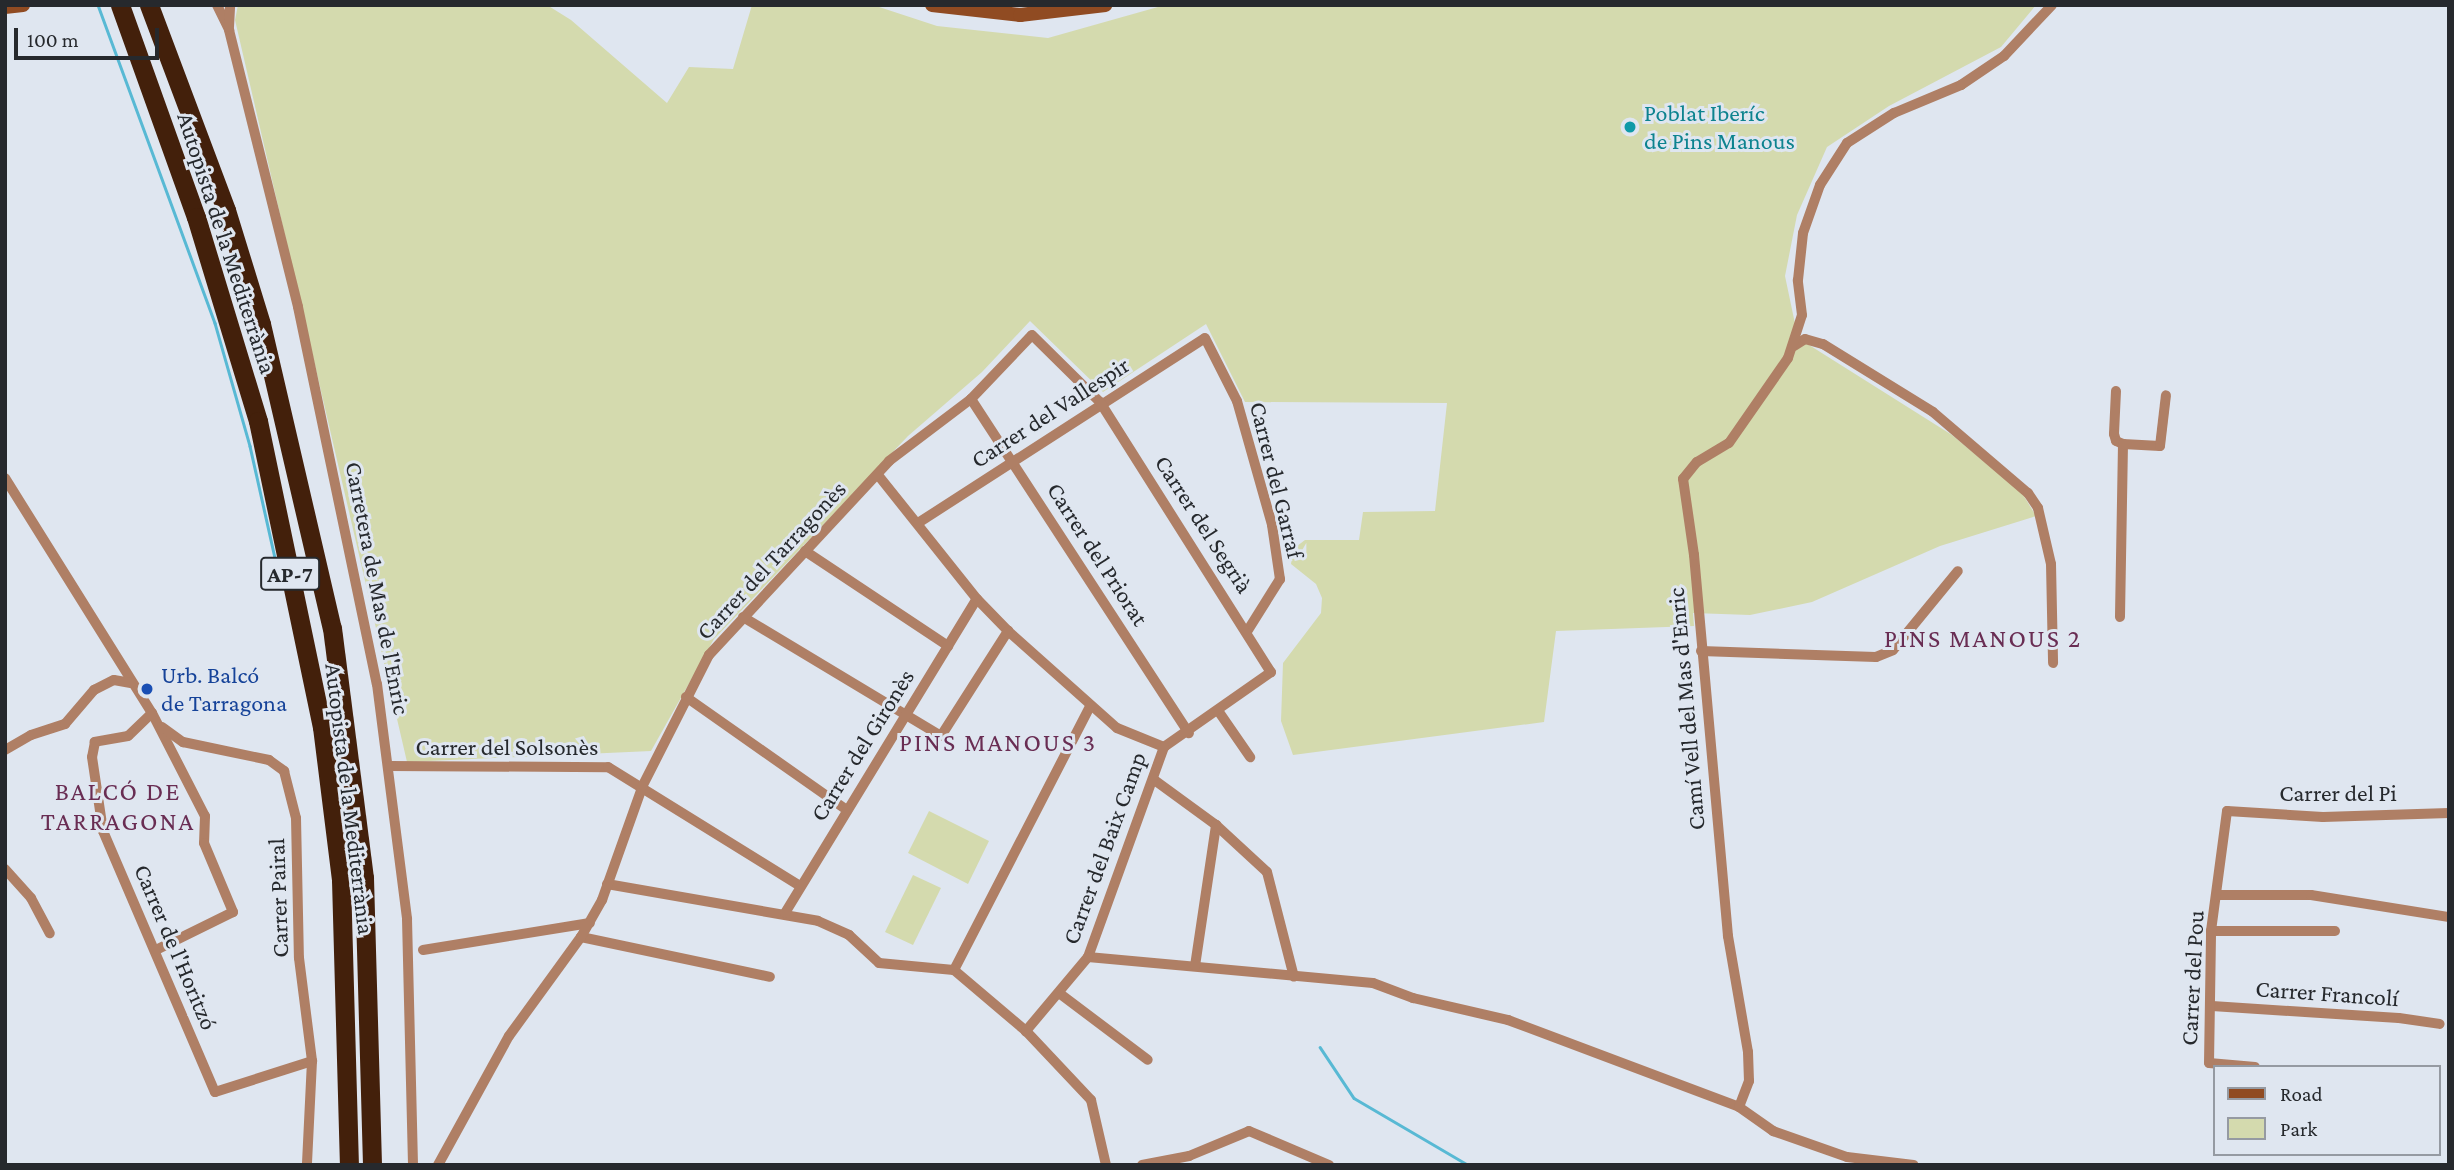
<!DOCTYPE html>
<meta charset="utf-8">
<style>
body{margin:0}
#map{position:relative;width:2454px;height:1170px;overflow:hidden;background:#dfe6f0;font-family:"Crimson Pro",serif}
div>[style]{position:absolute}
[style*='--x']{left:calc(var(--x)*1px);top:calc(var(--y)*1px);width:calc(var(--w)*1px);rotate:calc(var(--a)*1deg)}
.green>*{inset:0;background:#d4daae}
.stream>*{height:2.5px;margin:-1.25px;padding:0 1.25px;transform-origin:1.25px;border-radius:1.25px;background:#58b9d4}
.street>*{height:10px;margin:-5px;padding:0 5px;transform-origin:5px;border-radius:5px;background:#af7f65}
.secondary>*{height:14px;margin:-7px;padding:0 7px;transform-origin:7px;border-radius:7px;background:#904b22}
.highway>*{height:19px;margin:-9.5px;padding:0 9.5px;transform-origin:9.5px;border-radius:9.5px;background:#43200b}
.dots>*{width:19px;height:19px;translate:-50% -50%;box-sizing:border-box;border:4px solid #dfe6f0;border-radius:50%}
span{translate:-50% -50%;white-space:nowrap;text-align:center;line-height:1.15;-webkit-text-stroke:6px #dfe6f0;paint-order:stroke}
.shield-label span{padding:2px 5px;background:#dfe6f0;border:2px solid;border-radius:5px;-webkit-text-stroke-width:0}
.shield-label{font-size:23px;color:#26292d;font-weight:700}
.culture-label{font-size:24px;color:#0d838f}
.left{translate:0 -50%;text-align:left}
.street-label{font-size:24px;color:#26292d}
.transit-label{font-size:24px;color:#164399}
.neighbourhood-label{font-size:26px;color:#692d53;letter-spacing:2px}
.frame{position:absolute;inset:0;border:7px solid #26292d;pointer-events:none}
.legend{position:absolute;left:2213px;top:1065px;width:228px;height:91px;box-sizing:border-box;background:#dfe6f0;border:2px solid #959aa2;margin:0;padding:9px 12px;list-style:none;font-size:21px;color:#26292d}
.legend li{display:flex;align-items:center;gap:14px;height:35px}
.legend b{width:35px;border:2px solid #959aa2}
.scale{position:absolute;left:14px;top:28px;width:145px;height:32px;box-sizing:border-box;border:4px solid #26292d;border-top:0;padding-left:9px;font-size:21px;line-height:24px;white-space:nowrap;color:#26292d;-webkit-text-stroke:5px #dfe6f0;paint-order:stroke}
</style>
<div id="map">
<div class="green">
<div style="clip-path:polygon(238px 5px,547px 5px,571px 20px,667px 103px,689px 67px,733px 69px,752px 5px,873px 5px,937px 26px,1048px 38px,1165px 5px,2036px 5px,2001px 47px,1889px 106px,1827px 147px,1797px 215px,1785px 276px,1798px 338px,1952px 435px,2022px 493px,2036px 516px,1940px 546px,1812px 602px,1750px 615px,1693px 613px,1694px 626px,1556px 631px,1544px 722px,1293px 755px,1281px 721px,1283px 663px,1321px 613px,1322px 598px,1316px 584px,1291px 564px,1293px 549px,1305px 540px,1359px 540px,1363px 512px,1435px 511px,1447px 403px,1245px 402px,1206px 324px,1103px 392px,1030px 321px,982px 372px,908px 436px,714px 639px,651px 751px,407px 762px,235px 20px)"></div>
<div style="clip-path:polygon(929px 811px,989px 841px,968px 884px,908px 853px)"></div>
<div style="clip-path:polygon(913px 875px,941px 888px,913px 945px,885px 932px)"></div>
</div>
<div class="stream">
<div style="--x:98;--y:5;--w:339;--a:69.8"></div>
<div style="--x:215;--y:323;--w:128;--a:74.1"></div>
<div style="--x:250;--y:446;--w:128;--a:77.4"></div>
<div style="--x:1320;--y:1047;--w:61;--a:56.3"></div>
<div style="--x:1354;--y:1098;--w:132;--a:30.4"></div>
</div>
<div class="street">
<div style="--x:217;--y:5;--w:28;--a:64"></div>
<div style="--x:229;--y:30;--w:285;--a:76"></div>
<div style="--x:298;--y:307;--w:385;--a:78.2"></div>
<div style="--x:377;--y:684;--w:237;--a:82.7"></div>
<div style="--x:407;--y:919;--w:246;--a:88.6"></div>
<div style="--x:229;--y:27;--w:22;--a:-87"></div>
<div style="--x:1794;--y:346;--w:13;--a:-32"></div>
<div style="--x:1805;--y:339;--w:19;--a:16"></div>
<div style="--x:1823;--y:344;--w:129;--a:31.7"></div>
<div style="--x:1933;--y:412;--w:125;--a:40.5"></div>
<div style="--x:2028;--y:493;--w:18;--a:56"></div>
<div style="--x:2038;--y:508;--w:57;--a:76.9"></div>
<div style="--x:2051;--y:564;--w:99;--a:88.8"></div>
<div style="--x:2116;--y:391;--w:43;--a:92.7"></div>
<div style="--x:2114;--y:434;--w:7;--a:74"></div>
<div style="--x:2116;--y:441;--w:8;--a:23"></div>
<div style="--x:2123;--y:444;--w:173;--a:91"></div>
<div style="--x:971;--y:399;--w:399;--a:56.9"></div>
<div style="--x:2123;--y:444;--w:37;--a:3"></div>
<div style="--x:2160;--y:446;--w:51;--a:-83.3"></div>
<div style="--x:878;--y:475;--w:159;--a:51.4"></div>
<div style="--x:977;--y:599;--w:45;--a:45.9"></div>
<div style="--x:1008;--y:631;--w:146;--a:41.7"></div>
<div style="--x:1117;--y:728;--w:51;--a:22"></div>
<div style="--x:5;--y:478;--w:277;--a:58"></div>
<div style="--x:152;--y:713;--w:116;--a:62.8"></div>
<div style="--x:205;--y:816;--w:27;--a:92"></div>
<div style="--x:204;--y:843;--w:75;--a:67.2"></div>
<div style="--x:233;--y:912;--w:86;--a:153.7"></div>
<div style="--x:918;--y:523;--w:341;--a:-32.8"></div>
<div style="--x:1205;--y:338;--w:71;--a:63.1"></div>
<div style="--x:1237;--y:401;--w:129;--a:74.2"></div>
<div style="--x:1272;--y:525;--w:55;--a:81.6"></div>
<div style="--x:1280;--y:579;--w:60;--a:122.1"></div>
<div style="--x:805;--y:551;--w:172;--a:33.6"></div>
<div style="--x:743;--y:617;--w:231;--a:31"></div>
<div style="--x:941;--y:736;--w:125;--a:-57.5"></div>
<div style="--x:1701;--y:651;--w:175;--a:2"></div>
<div style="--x:1876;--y:657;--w:18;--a:-22"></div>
<div style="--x:1893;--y:650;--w:102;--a:-50.6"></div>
<div style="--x:686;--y:697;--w:197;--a:35.1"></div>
<div style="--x:1219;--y:712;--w:55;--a:55.4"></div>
<div style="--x:152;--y:713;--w:33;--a:136"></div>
<div style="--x:128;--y:736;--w:34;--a:170"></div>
<div style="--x:95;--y:742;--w:15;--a:101"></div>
<div style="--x:92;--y:757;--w:75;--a:81.5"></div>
<div style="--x:103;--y:831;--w:284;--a:66.8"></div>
<div style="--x:215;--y:1092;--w:102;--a:-17.7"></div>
<div style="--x:162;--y:727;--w:26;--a:36"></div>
<div style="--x:183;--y:742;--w:88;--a:11.8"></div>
<div style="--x:269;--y:760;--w:19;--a:36"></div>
<div style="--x:284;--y:771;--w:49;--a:75.7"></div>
<div style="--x:296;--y:818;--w:140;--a:88.8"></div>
<div style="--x:299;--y:958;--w:104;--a:82.8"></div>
<div style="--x:312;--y:1061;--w:104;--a:92.8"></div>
<div style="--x:5;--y:750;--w:30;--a:-30"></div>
<div style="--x:31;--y:735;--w:36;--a:-18"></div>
<div style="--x:65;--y:724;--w:45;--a:-49.5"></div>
<div style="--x:94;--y:690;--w:22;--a:-27"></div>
<div style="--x:114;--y:680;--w:17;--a:10"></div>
<div style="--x:390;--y:766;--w:218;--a:0.3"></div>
<div style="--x:608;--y:767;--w:226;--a:31.8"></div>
<div style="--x:1153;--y:779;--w:78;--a:36.1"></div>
<div style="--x:1216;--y:825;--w:69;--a:42.7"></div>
<div style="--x:1267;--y:872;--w:108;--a:75.6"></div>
<div style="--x:5;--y:869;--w:39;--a:48"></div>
<div style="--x:31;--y:898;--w:40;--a:62"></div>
<div style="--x:607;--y:884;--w:214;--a:9.9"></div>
<div style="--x:818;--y:921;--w:34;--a:24"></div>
<div style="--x:849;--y:935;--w:41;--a:43"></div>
<div style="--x:879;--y:963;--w:75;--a:5.3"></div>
<div style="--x:954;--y:970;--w:94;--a:40.3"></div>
<div style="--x:1026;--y:1031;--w:95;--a:46.7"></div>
<div style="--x:1091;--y:1100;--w:67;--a:77"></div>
<div style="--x:2217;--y:895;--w:94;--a:0"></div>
<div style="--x:2311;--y:895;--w:140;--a:9.1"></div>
<div style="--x:785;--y:913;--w:368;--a:-58.6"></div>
<div style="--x:2211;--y:931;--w:124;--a:0"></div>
<div style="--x:581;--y:937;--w:193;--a:11.9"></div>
<div style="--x:423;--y:950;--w:169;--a:-9.2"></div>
<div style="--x:1088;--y:957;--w:286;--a:5.2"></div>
<div style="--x:1373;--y:983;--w:43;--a:20.6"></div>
<div style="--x:1413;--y:998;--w:98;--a:13"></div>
<div style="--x:1508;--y:1020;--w:247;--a:20.6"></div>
<div style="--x:1739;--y:1107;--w:42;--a:35.2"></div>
<div style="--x:1773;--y:1131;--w:78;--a:19.4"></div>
<div style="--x:1847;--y:1157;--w:67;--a:6.8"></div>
<div style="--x:1195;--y:966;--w:143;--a:-81.5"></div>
<div style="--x:954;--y:970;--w:297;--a:-62.7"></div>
<div style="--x:1059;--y:993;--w:111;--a:37"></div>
<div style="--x:2212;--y:1006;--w:187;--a:3.7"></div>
<div style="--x:2399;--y:1018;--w:41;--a:8.3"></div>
<div style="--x:2255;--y:1067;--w:46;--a:-175"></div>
<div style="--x:2209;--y:1063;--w:132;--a:-89.1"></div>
<div style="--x:2211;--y:931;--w:121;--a:-82.4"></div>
<div style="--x:2227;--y:811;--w:96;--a:3.6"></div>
<div style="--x:2323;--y:817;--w:126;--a:-1.8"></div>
<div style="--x:1739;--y:1107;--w:28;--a:-69"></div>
<div style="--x:1749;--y:1081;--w:29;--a:-92"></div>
<div style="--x:1748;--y:1052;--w:118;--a:-99.8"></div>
<div style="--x:1728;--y:936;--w:383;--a:-95.1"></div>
<div style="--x:1694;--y:555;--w:77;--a:-98.2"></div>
<div style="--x:1683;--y:479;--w:22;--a:-51"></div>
<div style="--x:1697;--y:462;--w:37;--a:-31"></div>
<div style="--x:1729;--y:443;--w:103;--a:-55.2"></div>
<div style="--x:1788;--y:358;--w:45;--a:-72"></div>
<div style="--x:1802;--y:315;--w:35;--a:-97"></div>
<div style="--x:1798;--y:280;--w:47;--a:-83.9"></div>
<div style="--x:1803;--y:233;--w:51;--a:-70.5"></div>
<div style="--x:1820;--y:185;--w:50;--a:-57.3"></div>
<div style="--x:1847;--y:143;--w:56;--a:-32.6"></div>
<div style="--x:1894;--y:113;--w:73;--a:-22.7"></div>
<div style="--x:1961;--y:85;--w:52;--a:-34"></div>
<div style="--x:2004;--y:56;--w:70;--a:-46.7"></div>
<div style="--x:438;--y:1165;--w:147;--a:-61.2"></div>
<div style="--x:509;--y:1036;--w:122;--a:-54"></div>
<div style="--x:581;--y:937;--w:43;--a:-60.4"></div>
<div style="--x:602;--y:900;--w:122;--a:-70.4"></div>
<div style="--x:643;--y:785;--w:146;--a:-63.1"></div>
<div style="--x:709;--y:655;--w:265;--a:-47.1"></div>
<div style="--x:889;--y:461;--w:103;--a:-37.1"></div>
<div style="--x:971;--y:399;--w:88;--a:-46.4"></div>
<div style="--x:1032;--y:335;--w:95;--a:44.6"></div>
<div style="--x:1100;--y:402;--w:320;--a:57.7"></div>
<div style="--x:1271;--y:672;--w:131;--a:145"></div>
<div style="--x:1164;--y:747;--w:223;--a:109.9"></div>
<div style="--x:1088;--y:957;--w:97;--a:130"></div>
<div style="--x:1142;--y:1165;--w:48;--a:-10.8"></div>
<div style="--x:1189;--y:1156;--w:65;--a:-22.6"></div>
<div style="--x:1249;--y:1131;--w:87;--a:23"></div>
</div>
<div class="secondary">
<div style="--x:932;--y:5;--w:89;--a:6.5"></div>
<div style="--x:1020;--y:15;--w:86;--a:-6.7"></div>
<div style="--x:5;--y:7;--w:18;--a:-6"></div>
</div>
<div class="highway">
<div style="--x:120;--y:5;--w:225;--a:70.3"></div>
<div style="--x:196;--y:217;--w:213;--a:73.1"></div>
<div style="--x:258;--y:421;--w:313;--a:78.2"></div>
<div style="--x:322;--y:727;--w:154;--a:82.9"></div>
<div style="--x:341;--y:880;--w:285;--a:88.4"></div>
<div style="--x:149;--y:5;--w:219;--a:69.4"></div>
<div style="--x:226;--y:210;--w:119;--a:72.9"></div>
<div style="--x:261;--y:324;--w:312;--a:76.9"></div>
<div style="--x:332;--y:628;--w:252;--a:82.7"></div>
<div style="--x:364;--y:878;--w:287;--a:88.4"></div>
</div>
<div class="dots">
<div style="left:1630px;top:127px;background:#0f9aa8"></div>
<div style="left:147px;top:689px;background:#1a4fb4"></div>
</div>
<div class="shield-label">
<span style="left:290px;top:574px">AP-7</span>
</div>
<div class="culture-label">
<span class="left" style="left:1644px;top:127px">Poblat Iberíc<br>de Pins Manous</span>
</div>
<div class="street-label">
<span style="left:227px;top:243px;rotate:72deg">Autopista de la Mediterrània</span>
<span style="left:1050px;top:412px;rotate:-33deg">Carrer del Vallespir</span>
<span style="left:1277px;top:480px;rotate:76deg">Carrer del Garraf</span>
<span style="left:1204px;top:524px;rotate:57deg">Carrer del Segrià</span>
<span style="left:1098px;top:554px;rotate:57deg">Carrer del Priorat</span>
<span style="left:771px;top:560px;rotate:-47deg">Carrer del Tarragonès</span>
<span style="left:378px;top:588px;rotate:79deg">Carretera de Mas de l'Enric</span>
<span style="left:1686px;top:709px;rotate:-95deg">Camí Vell del Mas d'Enric</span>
<span style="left:862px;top:745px;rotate:-58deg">Carrer del Gironès</span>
<span style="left:507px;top:747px">Carrer del Solsonès</span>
<span style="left:2338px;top:793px">Carrer del Pi</span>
<span style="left:350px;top:799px;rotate:83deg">Autopista de la Mediterrània</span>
<span style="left:1104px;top:848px;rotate:-70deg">Carrer del Baix Camp</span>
<span style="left:278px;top:898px;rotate:-92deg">Carrer Pairal</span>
<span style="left:176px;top:947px;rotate:67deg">Carrer de l'Horitzó</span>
<span style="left:2192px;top:978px;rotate:-87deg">Carrer del Pou</span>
<span style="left:2327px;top:993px;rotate:4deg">Carrer Francolí</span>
</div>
<div class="transit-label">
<span class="left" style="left:161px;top:689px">Urb. Balcó<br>de Tarragona</span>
</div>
<div class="neighbourhood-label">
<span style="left:1983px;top:639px">PINS MANOUS 2</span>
<span style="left:998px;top:743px">PINS MANOUS 3</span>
<span style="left:118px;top:807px">BALCÓ DE<br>TARRAGONA</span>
</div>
<div class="frame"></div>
<ul class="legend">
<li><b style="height:9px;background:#904b22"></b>Road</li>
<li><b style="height:19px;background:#d4daae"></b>Park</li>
</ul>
<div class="scale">100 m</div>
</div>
